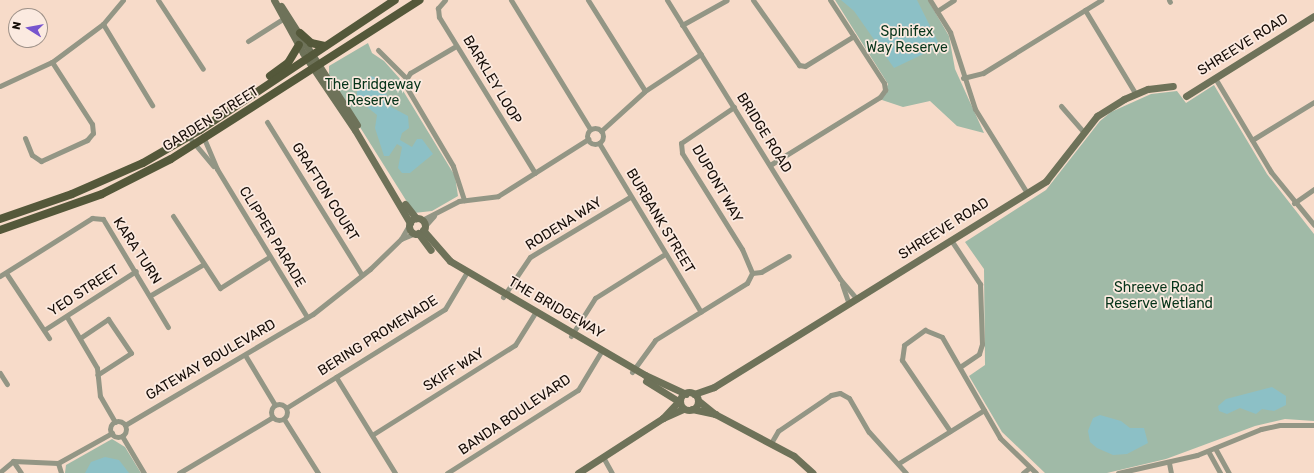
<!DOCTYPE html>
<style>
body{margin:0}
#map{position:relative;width:1314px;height:473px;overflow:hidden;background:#f7dbc9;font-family:Rubik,sans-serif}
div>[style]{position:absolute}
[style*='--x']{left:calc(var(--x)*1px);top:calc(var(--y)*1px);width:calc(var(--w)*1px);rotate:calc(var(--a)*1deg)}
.green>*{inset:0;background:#a0baa7}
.water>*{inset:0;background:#8cc0c6}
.street>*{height:5px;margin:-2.5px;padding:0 2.5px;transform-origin:2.5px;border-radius:2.5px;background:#939685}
.street>.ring{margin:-2.5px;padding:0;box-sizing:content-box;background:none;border:5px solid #939685;border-radius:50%}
.secondary>*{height:7px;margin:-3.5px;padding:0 3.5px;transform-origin:3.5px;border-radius:3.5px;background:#6e7259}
.secondary>.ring{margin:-3.5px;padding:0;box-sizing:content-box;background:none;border:7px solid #6e7259;border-radius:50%}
.primary>*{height:8px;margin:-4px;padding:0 4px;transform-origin:4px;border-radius:4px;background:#54583a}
span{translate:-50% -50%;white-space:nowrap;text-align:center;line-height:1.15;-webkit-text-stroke:3.5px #fbeae0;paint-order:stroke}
.park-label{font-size:14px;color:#06341a}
.street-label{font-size:14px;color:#160d07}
.north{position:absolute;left:8px;top:8px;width:40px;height:40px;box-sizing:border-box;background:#fbeae0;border:1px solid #9f9289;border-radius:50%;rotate:281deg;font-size:11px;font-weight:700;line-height:16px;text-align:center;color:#160d07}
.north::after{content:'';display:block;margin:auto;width:14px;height:18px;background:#7755ce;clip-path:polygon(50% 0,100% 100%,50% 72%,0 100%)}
</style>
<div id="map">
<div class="green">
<div style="clip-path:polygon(835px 0,928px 0,949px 36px,955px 69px,984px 133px,957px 126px,930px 101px,903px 107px,882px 100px,888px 84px)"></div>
<div style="clip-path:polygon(368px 43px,372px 53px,384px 61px,401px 80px,402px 89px,455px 176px,458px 196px,432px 211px,414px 213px,329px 78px,329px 66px)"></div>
<div style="clip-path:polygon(1214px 85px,1267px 174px,1314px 234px,1314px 421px,1285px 419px,1255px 426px,1166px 459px,1107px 473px,1045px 473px,1002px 432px,969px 376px,985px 365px,984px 269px,965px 242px,1046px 190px,1100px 121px,1111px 112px,1151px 94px,1177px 91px,1186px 103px)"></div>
<div style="clip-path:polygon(112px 439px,125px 447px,141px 473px,65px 473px,66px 465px)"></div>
</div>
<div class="water">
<div style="clip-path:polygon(841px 0,917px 0,938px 42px,934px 49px,894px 68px,854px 11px)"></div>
<div style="clip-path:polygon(370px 76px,381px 79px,391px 107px,408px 116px,409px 128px,402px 133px,400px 140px,412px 147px,417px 139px,422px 139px,433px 154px,410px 173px,402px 173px,398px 168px,402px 147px,397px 144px,389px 156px,384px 156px,375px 128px,377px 115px,357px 99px,357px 85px)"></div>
<div style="clip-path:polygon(1272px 387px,1286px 396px,1286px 405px,1274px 411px,1262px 409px,1256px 414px,1240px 408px,1227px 414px,1219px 411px,1218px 406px,1226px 399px)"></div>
<div style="clip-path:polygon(1100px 415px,1121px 421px,1130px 428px,1144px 428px,1148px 443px,1127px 454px,1113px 455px,1097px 448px,1090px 442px,1088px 431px,1093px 418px)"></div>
<div style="clip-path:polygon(105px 457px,119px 460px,129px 473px,85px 473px,91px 462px)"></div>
</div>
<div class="street">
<div style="--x:158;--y:0;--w:82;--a:56.9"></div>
<div style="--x:445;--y:0;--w:11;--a:131"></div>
<div style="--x:438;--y:8;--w:9;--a:84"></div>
<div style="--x:439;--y:17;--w:183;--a:58.4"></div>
<div style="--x:511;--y:0;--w:151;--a:58.5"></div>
<div style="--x:588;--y:0;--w:107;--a:57.9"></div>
<div style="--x:667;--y:0;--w:328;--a:58.2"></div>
<div style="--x:840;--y:279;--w:26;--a:50"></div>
<div style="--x:753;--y:0;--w:80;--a:54.7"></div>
<div style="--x:799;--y:65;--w:6;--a:9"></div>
<div style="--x:805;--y:66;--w:57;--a:-31.5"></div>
<div style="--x:930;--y:0;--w:38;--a:58"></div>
<div style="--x:950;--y:32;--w:81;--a:72"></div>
<div style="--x:975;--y:109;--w:99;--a:58.2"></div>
<div style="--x:1169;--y:0;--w:2;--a:63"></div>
<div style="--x:1085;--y:10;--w:97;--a:58.9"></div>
<div style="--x:937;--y:11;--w:20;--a:-33"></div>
<div style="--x:103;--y:24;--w:95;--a:58.8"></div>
<div style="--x:682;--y:25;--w:51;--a:-29.1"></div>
<div style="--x:248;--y:41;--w:45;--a:-32.3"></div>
<div style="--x:456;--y:46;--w:53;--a:149.6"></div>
<div style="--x:410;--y:73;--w:12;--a:121"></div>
<div style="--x:404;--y:83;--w:96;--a:59.4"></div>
<div style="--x:453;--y:166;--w:36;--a:72"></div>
<div style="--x:378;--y:50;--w:40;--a:45"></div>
<div style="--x:963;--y:78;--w:21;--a:-14"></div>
<div style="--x:983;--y:73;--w:139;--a:-31.7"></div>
<div style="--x:1215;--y:78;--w:109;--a:59.2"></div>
<div style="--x:1271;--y:172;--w:68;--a:50.9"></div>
<div style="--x:0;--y:86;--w:57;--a:-24.8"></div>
<div style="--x:52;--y:62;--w:64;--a:-36.7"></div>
<div style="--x:103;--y:24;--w:31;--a:-50"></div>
<div style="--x:1061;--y:106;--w:35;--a:49"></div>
<div style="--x:734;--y:107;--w:64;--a:145.8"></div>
<div style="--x:681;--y:143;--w:10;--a:84"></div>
<div style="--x:682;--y:153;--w:113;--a:58"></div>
<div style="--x:742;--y:249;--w:26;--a:67"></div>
<div style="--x:267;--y:122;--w:180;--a:58.2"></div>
<div class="ring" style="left:587px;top:128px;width:11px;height:11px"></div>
<div style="--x:601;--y:131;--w:59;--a:-42.3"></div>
<div style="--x:645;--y:91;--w:67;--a:-33.5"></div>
<div style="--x:203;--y:136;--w:36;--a:67"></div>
<div style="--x:217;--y:169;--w:173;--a:58.7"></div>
<div style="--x:189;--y:137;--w:38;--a:50"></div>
<div style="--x:25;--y:138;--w:18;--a:68"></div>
<div style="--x:32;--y:155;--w:11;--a:34"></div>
<div style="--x:41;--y:161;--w:51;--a:-24.5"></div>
<div style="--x:87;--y:140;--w:9;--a:-49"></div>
<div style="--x:93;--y:133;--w:9;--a:-96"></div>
<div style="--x:92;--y:124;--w:74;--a:-122.8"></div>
<div style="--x:1252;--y:140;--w:73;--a:-31.5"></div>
<div style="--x:599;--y:143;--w:197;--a:58.9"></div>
<div style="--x:770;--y:165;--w:129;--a:-31.7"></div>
<div style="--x:880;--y:97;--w:9;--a:-54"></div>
<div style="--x:885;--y:90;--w:7;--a:-98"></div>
<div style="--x:884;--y:83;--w:99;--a:-123"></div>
<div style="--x:1294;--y:203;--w:24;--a:-35"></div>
<div style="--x:173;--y:216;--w:86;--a:56.9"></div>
<div style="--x:220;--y:288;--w:58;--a:-32.3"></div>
<div style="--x:422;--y:220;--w:42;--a:-27.2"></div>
<div style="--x:459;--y:201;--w:39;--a:-7"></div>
<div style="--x:498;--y:196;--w:107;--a:-32.3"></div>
<div style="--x:424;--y:227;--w:15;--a:-48"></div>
<div style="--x:401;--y:239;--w:15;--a:-23"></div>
<div style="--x:951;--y:240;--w:53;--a:56.6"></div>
<div style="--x:980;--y:284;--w:60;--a:88.1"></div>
<div style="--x:982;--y:344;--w:10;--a:107"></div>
<div style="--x:979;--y:354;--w:23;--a:146"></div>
<div style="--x:6;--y:273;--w:78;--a:56.5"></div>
<div style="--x:752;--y:273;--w:9;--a:-6"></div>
<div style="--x:761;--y:272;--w:32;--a:-30"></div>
<div style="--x:0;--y:276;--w:109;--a:-32.2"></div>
<div style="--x:92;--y:218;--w:11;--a:5"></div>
<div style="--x:103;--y:219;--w:126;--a:59"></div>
<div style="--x:842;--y:284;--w:21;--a:71"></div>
<div style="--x:151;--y:295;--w:59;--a:-30.5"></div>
<div style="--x:503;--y:297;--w:48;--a:-56"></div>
<div style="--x:530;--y:257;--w:117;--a:-31"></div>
<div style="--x:67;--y:317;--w:59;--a:59.5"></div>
<div style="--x:97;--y:368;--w:28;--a:84"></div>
<div style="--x:100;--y:396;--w:30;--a:60"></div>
<div style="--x:44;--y:330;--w:109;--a:-32.7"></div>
<div style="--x:571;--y:336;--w:45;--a:-57.7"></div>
<div style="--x:595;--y:298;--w:83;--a:-32.2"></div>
<div style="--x:80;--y:338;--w:34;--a:-34"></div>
<div style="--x:108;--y:319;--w:41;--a:55.9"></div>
<div style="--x:131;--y:353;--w:40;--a:147.1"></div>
<div style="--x:245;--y:355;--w:58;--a:59"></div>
<div style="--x:632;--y:372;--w:39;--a:-54"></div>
<div style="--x:655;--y:340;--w:108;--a:-31.8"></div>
<div style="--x:747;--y:283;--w:11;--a:-63"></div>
<div style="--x:0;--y:373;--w:13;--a:58"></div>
<div style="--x:336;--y:377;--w:113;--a:58.4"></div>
<div class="ring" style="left:271px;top:404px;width:11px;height:11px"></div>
<div style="--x:286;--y:408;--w:187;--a:-31.9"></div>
<div style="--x:445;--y:309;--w:43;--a:-59.3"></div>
<div style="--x:284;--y:419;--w:64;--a:57.8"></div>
<div class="ring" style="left:110px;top:421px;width:11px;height:11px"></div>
<div style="--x:125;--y:425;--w:218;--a:-30.6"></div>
<div style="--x:313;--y:314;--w:73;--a:-38.3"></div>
<div style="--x:370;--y:269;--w:43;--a:-44.1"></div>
<div style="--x:401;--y:239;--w:16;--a:-60"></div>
<div style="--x:950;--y:431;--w:86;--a:-124.1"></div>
<div style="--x:902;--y:360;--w:15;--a:-82"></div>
<div style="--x:904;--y:345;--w:26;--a:-36"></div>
<div style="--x:925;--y:330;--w:18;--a:22"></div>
<div style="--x:942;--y:337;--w:116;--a:60.1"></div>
<div style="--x:1000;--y:438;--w:50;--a:44.2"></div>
<div style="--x:372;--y:435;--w:169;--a:-32.2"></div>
<div style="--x:515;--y:345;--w:39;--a:-58"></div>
<div style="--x:122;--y:436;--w:43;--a:59.3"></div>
<div style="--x:771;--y:443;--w:14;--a:-60"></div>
<div style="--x:778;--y:431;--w:64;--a:-34.2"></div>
<div style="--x:831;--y:395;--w:9;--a:-13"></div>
<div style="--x:840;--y:393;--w:10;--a:29"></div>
<div style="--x:849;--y:398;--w:39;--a:60"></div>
<div style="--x:869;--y:432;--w:55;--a:47.9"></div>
<div style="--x:1215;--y:448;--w:29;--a:61"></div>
<div style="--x:1208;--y:451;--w:25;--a:61"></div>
<div style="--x:603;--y:457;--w:18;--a:61"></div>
<div style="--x:13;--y:461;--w:14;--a:56"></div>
<div style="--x:58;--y:463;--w:10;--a:73"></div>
<div style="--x:899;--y:463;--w:100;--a:-31.9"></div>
<div style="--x:1169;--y:463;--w:10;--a:79"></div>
<div style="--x:0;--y:472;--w:17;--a:-40"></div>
<div style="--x:13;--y:461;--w:45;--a:2.5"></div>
<div style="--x:58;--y:463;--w:62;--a:-29.1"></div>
<div style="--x:179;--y:473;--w:109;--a:-30.8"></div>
<div style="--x:447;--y:473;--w:155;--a:-32.4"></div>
<div style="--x:578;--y:390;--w:47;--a:-59"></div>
<div style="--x:1023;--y:473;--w:8;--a:-40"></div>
<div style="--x:1118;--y:473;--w:81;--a:-12.8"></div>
<div style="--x:1197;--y:455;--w:69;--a:-22.1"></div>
<div style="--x:1261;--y:429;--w:19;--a:-12"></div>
<div style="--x:1280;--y:425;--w:34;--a:0"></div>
</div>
<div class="secondary">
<div style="--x:274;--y:0;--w:60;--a:61.3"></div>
<div style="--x:303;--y:53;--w:93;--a:56"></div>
<div style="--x:355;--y:130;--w:108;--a:59.4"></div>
<div style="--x:281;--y:6;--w:141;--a:57.4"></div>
<div style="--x:1186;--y:96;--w:151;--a:-32"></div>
<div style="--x:405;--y:204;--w:18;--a:52"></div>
<div class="ring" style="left:409px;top:218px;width:9px;height:9px"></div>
<div style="--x:423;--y:230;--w:41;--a:48.9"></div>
<div style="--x:450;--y:261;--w:226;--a:30.3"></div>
<div style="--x:645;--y:375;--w:45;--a:24.9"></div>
<div style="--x:418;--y:233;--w:21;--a:53"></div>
<div style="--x:646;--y:381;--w:38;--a:32"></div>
<div class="ring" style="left:680px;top:392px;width:11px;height:11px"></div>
<div style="--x:694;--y:394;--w:21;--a:-19"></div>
<div style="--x:714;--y:387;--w:391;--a:-31.8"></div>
<div style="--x:1046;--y:181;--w:83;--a:-51.9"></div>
<div style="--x:1097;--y:116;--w:32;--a:-32"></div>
<div style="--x:1124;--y:99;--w:26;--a:-23"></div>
<div style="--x:1148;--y:89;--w:25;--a:-7"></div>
<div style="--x:700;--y:402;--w:19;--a:39"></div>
<div style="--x:715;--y:414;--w:89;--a:28"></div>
<div style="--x:794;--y:456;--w:25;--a:42"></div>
<div style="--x:692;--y:409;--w:24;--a:12"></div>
<div style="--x:663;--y:418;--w:22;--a:-24"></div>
<div style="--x:578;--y:473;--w:101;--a:-32.9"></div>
<div style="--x:663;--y:418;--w:22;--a:-47"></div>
</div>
<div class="primary">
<div style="--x:300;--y:33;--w:15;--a:42"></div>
<div style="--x:311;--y:43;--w:14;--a:12"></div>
<div style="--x:270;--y:76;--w:22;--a:-36"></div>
<div style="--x:288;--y:63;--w:21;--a:-59"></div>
<div style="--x:0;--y:219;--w:76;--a:-19.1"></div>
<div style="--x:72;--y:194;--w:77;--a:-23.6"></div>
<div style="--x:143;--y:163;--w:66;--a:-30.1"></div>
<div style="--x:200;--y:130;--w:234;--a:-33.7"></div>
<div style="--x:0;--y:230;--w:108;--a:-19.4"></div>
<div style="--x:102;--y:194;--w:77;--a:-26.9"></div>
<div style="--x:171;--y:159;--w:295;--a:-32.6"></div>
</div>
<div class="park-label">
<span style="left:907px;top:40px">Spinifex<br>Way Reserve</span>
<span style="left:373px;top:93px">The Bridgeway<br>Reserve</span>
<span style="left:1159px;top:296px">Shreeve Road<br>Reserve Wetland</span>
</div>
<div class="street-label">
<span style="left:1243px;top:45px;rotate:-32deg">SHREEVE ROAD</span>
<span style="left:492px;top:80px;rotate:59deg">BARKLEY LOOP</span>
<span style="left:211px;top:119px;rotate:-32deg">GARDEN STREET</span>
<span style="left:764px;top:133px;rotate:58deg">BRIDGE ROAD</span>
<span style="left:717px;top:184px;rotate:60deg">DUPONT WAY</span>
<span style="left:325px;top:192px;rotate:58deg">GRAFTON COURT</span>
<span style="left:660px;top:221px;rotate:59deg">BURBANK STREET</span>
<span style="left:564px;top:224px;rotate:-32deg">RODENA WAY</span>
<span style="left:944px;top:229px;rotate:-32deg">SHREEVE ROAD</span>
<span style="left:272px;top:237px;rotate:59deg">CLIPPER PARADE</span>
<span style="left:137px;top:251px;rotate:57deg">KARA TURN</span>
<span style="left:84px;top:291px;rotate:-33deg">YEO STREET</span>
<span style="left:556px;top:308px;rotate:30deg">THE BRIDGEWAY</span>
<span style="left:378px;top:336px;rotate:-32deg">BERING PROMENADE</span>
<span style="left:211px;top:360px;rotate:-30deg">GATEWAY BOULEVARD</span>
<span style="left:454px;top:370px;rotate:-32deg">SKIFF WAY</span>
<span style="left:515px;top:415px;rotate:-34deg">BANDA BOULEVARD</span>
</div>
<div class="north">N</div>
</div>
